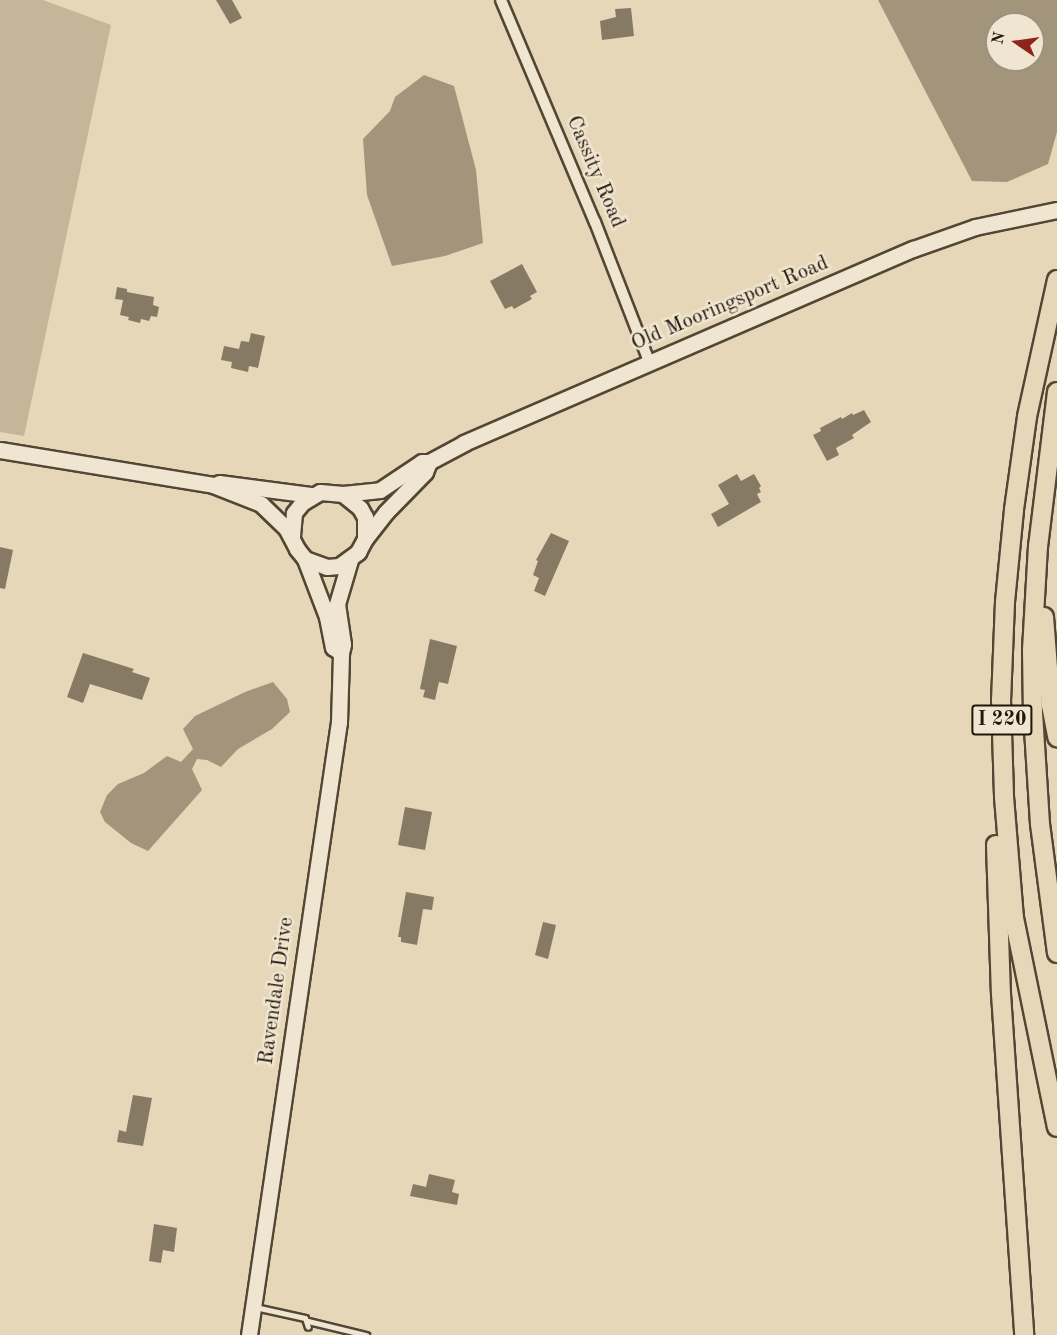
<!DOCTYPE html>
<style>
body{margin:0}
#map{position:relative;width:1057px;height:1335px;overflow:hidden;background:#e6d7b8;font-family:"Old Standard TT",serif}
div>[style]{position:absolute}
[style*='--x']{left:calc(var(--x)*1px);top:calc(var(--y)*1px);width:calc(var(--w)*1px);rotate:calc(var(--a)*1deg)}
.green>*{inset:0;background:#c5b69a}
.water>*{inset:0;background:#a3957c}
.building>*{inset:0;background:#877a64}
.roads{filter:drop-shadow(2px 0 #524634) drop-shadow(-2px 0 #524634) drop-shadow(0 2px #524634) drop-shadow(0 -2px #524634)}
.lane>*{height:5px;margin:-2.5px;padding:0 2.5px;transform-origin:2.5px;border-radius:2.5px;background:#efe5d1}
.street>*{height:10px;margin:-5px;padding:0 5px;transform-origin:5px;border-radius:5px;background:#efe5d1}
.secondary>*{height:15px;margin:-7.5px;padding:0 7.5px;transform-origin:7.5px;border-radius:7.5px;background:#efe5d1}
.highway>*{height:18px;margin:-9px;padding:0 9px;transform-origin:9px;border-radius:9px;background:#e6d7b8}
span{translate:-50% -50%;white-space:nowrap;text-align:center;line-height:1.15;-webkit-text-stroke:5px #efe5d1;paint-order:stroke}
.shield-label span{padding:2px 4px;background:#efe5d1;border:2px solid;border-radius:4px;-webkit-text-stroke-width:0}
.shield-label{font-size:20px;color:#211608;font-weight:700}
.street-label{font-size:21px;color:#211608}
.north{position:absolute;left:985px;top:12px;width:60px;height:60px;box-sizing:border-box;background:#efe5d1;border:2px solid #9d9281;border-radius:50%;rotate:283deg;font-size:16px;font-weight:700;line-height:24px;text-align:center;color:#211608}
.north::after{content:'';display:block;margin:auto;width:21px;height:27px;background:#8f2418;clip-path:polygon(50% 0,100% 100%,50% 72%,0 100%)}
</style>
<div id="map">
<div class="green">
<div style="clip-path:polygon(0 0,43px 0,111px 25px,24px 436px,0 432px)"></div>
</div>
<div class="water">
<div style="clip-path:polygon(evenodd,878px 0,1057px 0,1057px 132px,1048px 164px,1007px 182px,972px 181px,878px 0,997px 24px,1033px 24px,1033px 60px,997px 60px,997px 24px)"></div>
<div style="clip-path:polygon(424px 75px,454px 86px,476px 170px,483px 243px,445px 256px,392px 266px,367px 195px,363px 139px,390px 111px,395px 97px)"></div>
<div style="clip-path:polygon(273px 682px,287px 699px,290px 712px,272px 729px,238px 749px,221px 767px,207px 760px,197px 759px,192px 769px,202px 790px,148px 851px,131px 843px,105px 822px,100px 812px,107px 795px,118px 784px,144px 773px,167px 756px,181px 762px,193px 749px,183px 729px,195px 716px,245px 692px)"></div>
</div>
<div class="building">
<div style="clip-path:polygon(216px 0,232px 0,242px 18px,230px 24px)"></div>
<div style="clip-path:polygon(631px 8px,634px 36px,602px 40px,600px 21px,616px 17px,615px 9px)"></div>
<div style="clip-path:polygon(522px 264px,537px 292px,530px 296px,532px 299px,514px 309px,512px 306px,505px 309px,490px 281px)"></div>
<div style="clip-path:polygon(117px 287px,127px 289px,127px 292px,154px 297px,153px 305px,159px 307px,157px 317px,151px 316px,149px 321px,141px 319px,140px 323px,128px 320px,129px 317px,120px 315px,123px 300px,115px 299px)"></div>
<div style="clip-path:polygon(251px 333px,265px 336px,258px 368px,249px 366px,248px 372px,231px 368px,232px 362px,221px 360px,224px 346px,239px 349px,241px 341px,249px 342px)"></div>
<div style="clip-path:polygon(864px 410px,871px 422px,852px 435px,854px 438px,836px 448px,839px 455px,827px 461px,813px 435px,821px 431px,820px 428px,841px 417px,842px 419px,852px 413px,853px 415px)"></div>
<div style="clip-path:polygon(737px 474px,741px 481px,754px 474px,761px 486px,759px 488px,761px 492px,757px 494px,761px 502px,718px 527px,711px 514px,729px 504px,718px 485px)"></div>
<div style="clip-path:polygon(551px 533px,569px 541px,545px 596px,534px 591px,539px 578px,533px 575px,538px 561px,536px 560px)"></div>
<div style="clip-path:polygon(0 547px,13px 550px,5px 589px,0 588px)"></div>
<div style="clip-path:polygon(430px 639px,457px 646px,448px 684px,439px 682px,435px 700px,423px 697px,425px 690px,420px 689px)"></div>
<div style="clip-path:polygon(83px 653px,134px 669px,132px 672px,150px 678px,142px 700px,90px 684px,83px 703px,67px 697px)"></div>
<div style="clip-path:polygon(405px 807px,432px 812px,425px 850px,398px 845px)"></div>
<div style="clip-path:polygon(406px 892px,434px 897px,432px 910px,423px 909px,417px 945px,401px 942px,401px 937px,398px 937px)"></div>
<div style="clip-path:polygon(543px 922px,556px 925px,548px 959px,535px 955px)"></div>
<div style="clip-path:polygon(133px 1095px,152px 1098px,143px 1146px,117px 1142px,119px 1130px,126px 1132px)"></div>
<div style="clip-path:polygon(429px 1174px,455px 1180px,452px 1192px,459px 1194px,457px 1205px,410px 1196px,413px 1184px,426px 1187px)"></div>
<div style="clip-path:polygon(154px 1224px,177px 1228px,174px 1252px,163px 1250px,161px 1263px,149px 1261px)"></div>
</div>
<div class="roads">
<div class="lane">
<div style="--x:255;--y:1307;--w:51;--a:12.4"></div>
<div style="--x:305;--y:1318;--w:9;--a:72"></div>
<div style="--x:308;--y:1321;--w:60;--a:13.6"></div>
</div>
<div class="street">
<div style="--x:501;--y:0;--w:241;--a:67.1"></div>
<div style="--x:595;--y:222;--w:149;--a:68.8"></div>
</div>
<div class="secondary">
<div style="--x:0;--y:450;--w:216;--a:9.3"></div>
<div style="--x:213;--y:485;--w:52;--a:21.6"></div>
<div style="--x:261;--y:504;--w:35;--a:44"></div>
<div style="--x:286;--y:528;--w:24;--a:62"></div>
<div style="--x:297;--y:549;--w:13;--a:51"></div>
<div style="--x:305;--y:559;--w:23;--a:20"></div>
<div style="--x:327;--y:567;--w:12;--a:-5"></div>
<div style="--x:339;--y:566;--w:24;--a:-36"></div>
<div style="--x:358;--y:552;--w:15;--a:-62"></div>
<div style="--x:365;--y:539;--w:22;--a:-90"></div>
<div style="--x:365;--y:517;--w:10;--a:-119"></div>
<div style="--x:360;--y:508;--w:22;--a:-141"></div>
<div style="--x:343;--y:494;--w:23;--a:-175"></div>
<div style="--x:320;--y:492;--w:21;--a:149"></div>
<div style="--x:302;--y:503;--w:13;--a:129"></div>
<div style="--x:294;--y:513;--w:25;--a:95"></div>
<div style="--x:219;--y:483;--w:94;--a:7.4"></div>
<div style="--x:343;--y:494;--w:37;--a:-6"></div>
<div style="--x:380;--y:490;--w:50;--a:-33.7"></div>
<div style="--x:422;--y:462;--w:7;--a:0"></div>
<div style="--x:429;--y:462;--w:40;--a:-28"></div>
<div style="--x:464;--y:443;--w:489;--a:-23.4"></div>
<div style="--x:913;--y:249;--w:66;--a:-19.5"></div>
<div style="--x:975;--y:227;--w:84;--a:-11.7"></div>
<div style="--x:365;--y:539;--w:34;--a:-52"></div>
<div style="--x:386;--y:512;--w:56;--a:-45.7"></div>
<div style="--x:425;--y:472;--w:11;--a:-68"></div>
<div style="--x:305;--y:559;--w:62;--a:69.2"></div>
<div style="--x:327;--y:617;--w:31;--a:79"></div>
<div style="--x:333;--y:647;--w:10;--a:37"></div>
<div style="--x:249;--y:1335;--w:620;--a:-81.65"></div>
<div style="--x:339;--y:722;--w:69;--a:-88.3"></div>
<div style="--x:341;--y:653;--w:9;--a:-77"></div>
<div style="--x:343;--y:644;--w:40;--a:-98.5"></div>
<div style="--x:337;--y:604;--w:46;--a:-73.5"></div>
</div>
<div class="highway">
<div style="--x:1057;--y:280;--w:140;--a:102.4"></div>
<div style="--x:1027;--y:417;--w:94;--a:98"></div>
<div style="--x:1014;--y:510;--w:92;--a:95.6"></div>
<div style="--x:1005;--y:602;--w:98;--a:92.3"></div>
<div style="--x:1001;--y:700;--w:97;--a:88.2"></div>
<div style="--x:1004;--y:797;--w:121;--a:85.3"></div>
<div style="--x:1014;--y:918;--w:213;--a:78.4"></div>
<div style="--x:1057;--y:392;--w:155;--a:97"></div>
<div style="--x:1038;--y:546;--w:104;--a:93.3"></div>
<div style="--x:1032;--y:650;--w:63;--a:89.1"></div>
<div style="--x:1033;--y:713;--w:111;--a:86.4"></div>
<div style="--x:1040;--y:824;--w:130;--a:82.5"></div>
<div style="--x:1044;--y:617;--w:88;--a:85.5"></div>
<div style="--x:1051;--y:705;--w:33;--a:79"></div>
<div style="--x:996;--y:845;--w:149;--a:88.1"></div>
<div style="--x:1001;--y:994;--w:342;--a:86.1"></div>
</div>
</div>
<div class="shield-label">
<span style="left:1002px;top:720px">I 220</span>
</div>
<div class="street-label">
<span style="left:595px;top:172px;rotate:67deg">Cassity Road</span>
<span style="left:730px;top:304px;rotate:-23deg">Old Mooringsport Road</span>
<span style="left:277px;top:991px;rotate:-82deg">Ravendale Drive</span>
</div>
<div class="north">N</div>
</div>
